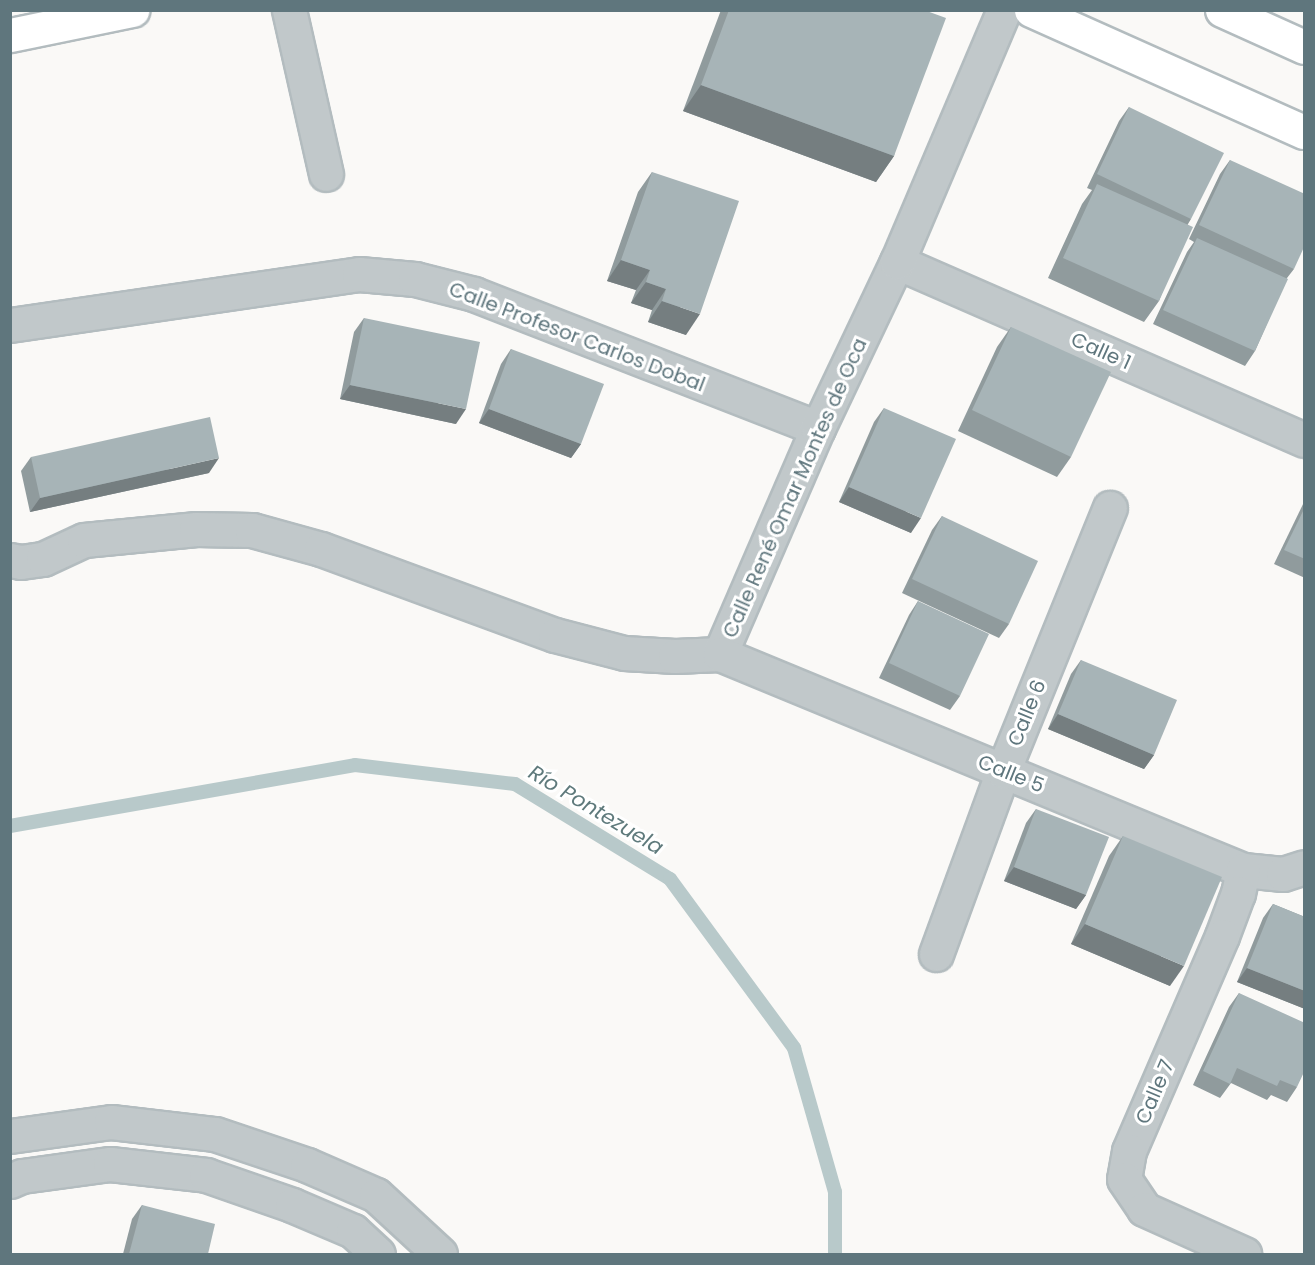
<!DOCTYPE html>
<meta charset="utf-8">
<style>
body{margin:0}
#map{position:relative;width:1315px;height:1265px;overflow:hidden;background:#faf9f7;font-family:Poppins,sans-serif}
div>[style]{position:absolute}
[style*='--x']{left:calc(var(--x)*1px);top:calc(var(--y)*1px);width:calc(var(--w)*1px);rotate:calc(var(--a)*1deg)}
.stream>*{height:14px;margin:-7px;padding:0 7px;transform-origin:7px;border-radius:7px;background:#b8c9ca}
.roads{filter:drop-shadow(2px 0 #b3bcbf) drop-shadow(-2px 0 #b3bcbf) drop-shadow(0 2px #b3bcbf) drop-shadow(0 -2px #b3bcbf)}
.street>*{height:33px;margin:-16.5px;padding:0 16.5px;transform-origin:16.5px;border-radius:16.5px;background:#c1c8ca}
.secondary>*{height:33px;margin:-16.5px;padding:0 16.5px;transform-origin:16.5px;border-radius:16.5px;background:#fff}
.wall>*{inset:0;background:#909b9d}
.shaded-wall>*{inset:0;background:#757e80}
.building>*{inset:0;background:#a7b4b7}
span{translate:-50% -50%;white-space:nowrap;text-align:center;line-height:1.15;-webkit-text-stroke:6px #fff;paint-order:stroke}
.street-label{font-size:20px;color:#5f767d}
.water-label{font-size:21px;color:#5f7a7c;font-style:italic}
.frame{position:absolute;inset:0;border:12px solid #5f767d;pointer-events:none}
</style>
<div id="map">
<div class="stream">
<div style="--x:10;--y:826;--w:350;--a:-10"></div>
<div style="--x:355;--y:765;--w:161;--a:6.8"></div>
<div style="--x:515;--y:784;--w:182;--a:31.5"></div>
<div style="--x:670;--y:879;--w:210;--a:53.7"></div>
<div style="--x:794;--y:1048;--w:150;--a:74.1"></div>
<div style="--x:835;--y:1192;--w:62;--a:90"></div>
</div>
<div class="roads">
<div class="street">
<div style="--x:289;--y:10;--w:168;--a:77.3"></div>
<div style="--x:897;--y:262;--w:444;--a:23.6"></div>
<div style="--x:10;--y:325;--w:353;--a:-8.3"></div>
<div style="--x:359;--y:274;--w:56;--a:5.1"></div>
<div style="--x:415;--y:279;--w:61;--a:14.3"></div>
<div style="--x:474;--y:294;--w:369;--a:21.3"></div>
<div style="--x:10;--y:560;--w:11;--a:10"></div>
<div style="--x:21;--y:562;--w:22;--a:-8"></div>
<div style="--x:43;--y:559;--w:45;--a:-24.9"></div>
<div style="--x:84;--y:540;--w:113;--a:-5.6"></div>
<div style="--x:196;--y:529;--w:56;--a:1"></div>
<div style="--x:252;--y:530;--w:72;--a:15.4"></div>
<div style="--x:321;--y:549;--w:249;--a:20.2"></div>
<div style="--x:555;--y:635;--w:71;--a:14.6"></div>
<div style="--x:624;--y:653;--w:51;--a:3.4"></div>
<div style="--x:675;--y:656;--w:45;--a:-2.5"></div>
<div style="--x:720;--y:654;--w:246;--a:-66.6"></div>
<div style="--x:818;--y:428;--w:184;--a:-64.6"></div>
<div style="--x:897;--y:262;--w:274;--a:-67"></div>
<div style="--x:720;--y:654;--w:566;--a:22.44"></div>
<div style="--x:1243;--y:870;--w:40;--a:5.7"></div>
<div style="--x:1283;--y:874;--w:22;--a:-18"></div>
<div style="--x:1243;--y:870;--w:24;--a:102"></div>
<div style="--x:1238;--y:893;--w:46;--a:110.4"></div>
<div style="--x:1222;--y:936;--w:234;--a:113.4"></div>
<div style="--x:1129;--y:1151;--w:28;--a:100"></div>
<div style="--x:1124;--y:1179;--w:36;--a:56"></div>
<div style="--x:1144;--y:1209;--w:110;--a:24.2"></div>
<div style="--x:936;--y:954;--w:195;--a:-69.9"></div>
<div style="--x:1003;--y:771;--w:284;--a:-67.9"></div>
<div style="--x:10;--y:1136;--w:102;--a:-7.9"></div>
<div style="--x:111;--y:1122;--w:105;--a:6.6"></div>
<div style="--x:215;--y:1134;--w:97;--a:18.6"></div>
<div style="--x:307;--y:1165;--w:75;--a:23.5"></div>
<div style="--x:376;--y:1195;--w:87;--a:42.7"></div>
<div style="--x:10;--y:1181;--w:13;--a:-23"></div>
<div style="--x:22;--y:1176;--w:89;--a:-7.8"></div>
<div style="--x:110;--y:1164;--w:97;--a:6.5"></div>
<div style="--x:206;--y:1175;--w:91;--a:19.2"></div>
<div style="--x:292;--y:1205;--w:66;--a:23.1"></div>
<div style="--x:353;--y:1231;--w:34;--a:43"></div>
</div>
<div class="secondary">
<div style="--x:1031;--y:10;--w:299;--a:24.1"></div>
<div style="--x:1222;--y:10;--w:90;--a:24.3"></div>
<div style="--x:10;--y:35;--w:125;--a:-11.6"></div>
</div>
</div>
<div class="wall">
<div style="clip-path:polygon(721px 10px,924px 10px,894px 156px,876px 182px,683px 111px)"></div>
<div style="clip-path:polygon(1129px 107px,1191px 219px,1188px 224px,1159px 301px,1144px 322px,1048px 278px,1082px 204px,1092px 190px,1087px 188px,1119px 121px)"></div>
<div style="clip-path:polygon(1230px 160px,1294px 269px,1287px 278px,1255px 351px,1245px 366px,1153px 324px,1187px 252px,1194px 242px,1189px 239px,1220px 174px)"></div>
<div style="clip-path:polygon(652px 172px,686px 335px,648px 322px,652px 310px,631px 303px,636px 290px,607px 281px,638px 192px)"></div>
<div style="clip-path:polygon(364px 318px,456px 424px,340px 399px,354px 332px)"></div>
<div style="clip-path:polygon(1011px 327px,1071px 457px,1057px 477px,958px 431px,997px 347px)"></div>
<div style="clip-path:polygon(511px 349px,581px 444px,571px 458px,479px 423px,501px 364px)"></div>
<div style="clip-path:polygon(884px 408px,911px 533px,839px 502px,874px 422px)"></div>
<div style="clip-path:polygon(31px 457px,209px 473px,30px 512px,21px 471px)"></div>
<div style="clip-path:polygon(1305px 500px,1305px 578px,1274px 564px)"></div>
<div style="clip-path:polygon(942px 516px,1009px 624px,999px 638px,902px 593px,932px 530px)"></div>
<div style="clip-path:polygon(918px 601px,960px 696px,950px 710px,879px 678px,909px 615px)"></div>
<div style="clip-path:polygon(1081px 660px,1154px 755px,1144px 769px,1048px 729px,1071px 674px)"></div>
<div style="clip-path:polygon(1036px 809px,1086px 895px,1076px 909px,1004px 881px,1026px 823px)"></div>
<div style="clip-path:polygon(1123px 836px,1170px 986px,1071px 944px,1109px 856px)"></div>
<div style="clip-path:polygon(1273px 904px,1305px 917px,1305px 1009px,1237px 982px,1263px 918px)"></div>
<div style="clip-path:polygon(1239px 993px,1297px 1087px,1287px 1102px,1271px 1095px,1267px 1100px,1231px 1083px,1220px 1098px,1193px 1085px,1229px 1007px)"></div>
<div style="clip-path:polygon(142px 1205px,208px 1254px,123px 1254px,132px 1219px)"></div>
</div>
<div class="shaded-wall">
<div style="clip-path:polygon(701px 85px,894px 156px,876px 182px,683px 111px)"></div>
<div style="clip-path:polygon(621px 260px,650px 270px,636px 290px,607px 281px)"></div>
<div style="clip-path:polygon(646px 282px,666px 289px,652px 310px,631px 303px)"></div>
<div style="clip-path:polygon(662px 301px,700px 314px,686px 335px,648px 322px)"></div>
<div style="clip-path:polygon(350px 385px,466px 409px,456px 424px,340px 399px)"></div>
<div style="clip-path:polygon(489px 409px,581px 444px,571px 458px,479px 423px)"></div>
<div style="clip-path:polygon(219px 458px,209px 473px,30px 512px,40px 498px)"></div>
<div style="clip-path:polygon(849px 487px,921px 518px,911px 533px,839px 502px)"></div>
<div style="clip-path:polygon(1058px 714px,1154px 755px,1144px 769px,1048px 729px)"></div>
<div style="clip-path:polygon(1014px 867px,1086px 895px,1076px 909px,1004px 881px)"></div>
<div style="clip-path:polygon(1085px 924px,1184px 966px,1170px 986px,1071px 944px)"></div>
<div style="clip-path:polygon(1247px 968px,1305px 991px,1305px 1009px,1237px 982px)"></div>
</div>
<div class="building">
<div style="clip-path:polygon(729px 10px,924px 10px,946px 18px,894px 156px,701px 85px)"></div>
<div style="clip-path:polygon(1129px 107px,1224px 153px,1191px 219px,1097px 174px)"></div>
<div style="clip-path:polygon(1230px 160px,1305px 194px,1305px 245px,1294px 269px,1199px 225px)"></div>
<div style="clip-path:polygon(652px 172px,739px 201px,700px 314px,662px 301px,666px 289px,646px 282px,650px 270px,621px 260px)"></div>
<div style="clip-path:polygon(1097px 184px,1193px 227px,1159px 301px,1063px 258px)"></div>
<div style="clip-path:polygon(1197px 238px,1288px 279px,1255px 351px,1163px 310px)"></div>
<div style="clip-path:polygon(364px 318px,480px 342px,466px 409px,350px 385px)"></div>
<div style="clip-path:polygon(1011px 327px,1111px 372px,1071px 457px,972px 410px)"></div>
<div style="clip-path:polygon(511px 349px,604px 384px,581px 444px,489px 409px)"></div>
<div style="clip-path:polygon(884px 408px,956px 439px,921px 518px,849px 487px)"></div>
<div style="clip-path:polygon(210px 417px,219px 458px,40px 498px,31px 457px)"></div>
<div style="clip-path:polygon(1305px 507px,1305px 559px,1284px 550px)"></div>
<div style="clip-path:polygon(942px 516px,1038px 561px,1009px 624px,912px 579px)"></div>
<div style="clip-path:polygon(918px 601px,989px 634px,960px 696px,889px 663px)"></div>
<div style="clip-path:polygon(1081px 660px,1177px 700px,1154px 755px,1058px 714px)"></div>
<div style="clip-path:polygon(1036px 809px,1109px 837px,1086px 895px,1014px 867px)"></div>
<div style="clip-path:polygon(1123px 836px,1222px 877px,1184px 966px,1085px 924px)"></div>
<div style="clip-path:polygon(1273px 904px,1305px 917px,1305px 991px,1247px 968px)"></div>
<div style="clip-path:polygon(1239px 993px,1305px 1023px,1305px 1070px,1297px 1087px,1280px 1080px,1277px 1086px,1237px 1068px,1230px 1084px,1203px 1071px)"></div>
<div style="clip-path:polygon(142px 1205px,215px 1224px,208px 1254px,129px 1254px)"></div>
</div>
<div class="street-label">
<span style="left:577px;top:337px;rotate:21deg">Calle Profesor Carlos Dobal</span>
<span style="left:1101px;top:351px;rotate:24deg">Calle 1</span>
<span style="left:795px;top:488px;rotate:-66deg">Calle René Omar Montes de Oca</span>
<span style="left:1027px;top:713px;rotate:-68deg">Calle 6</span>
<span style="left:1011px;top:774px;rotate:22deg">Calle 5</span>
<span style="left:1155px;top:1092px;rotate:-67deg">Calle 7</span>
</div>
<div class="water-label">
<span style="left:596px;top:810px;rotate:31deg">Río Pontezuela</span>
</div>
<div class="frame"></div>
</div>
